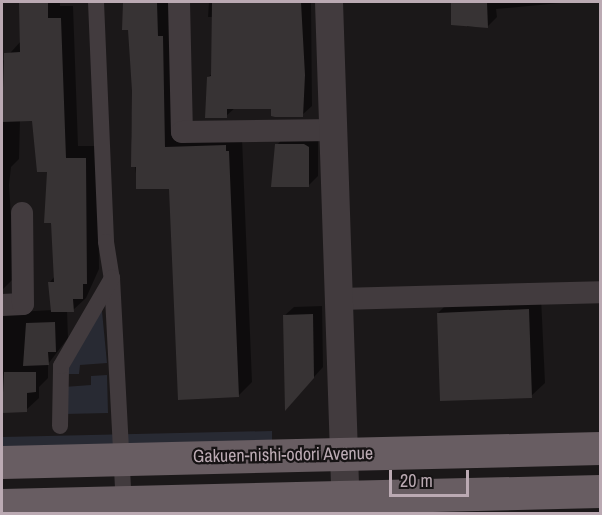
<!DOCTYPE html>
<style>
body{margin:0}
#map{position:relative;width:602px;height:515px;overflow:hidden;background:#1b1819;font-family:"Archivo Narrow",sans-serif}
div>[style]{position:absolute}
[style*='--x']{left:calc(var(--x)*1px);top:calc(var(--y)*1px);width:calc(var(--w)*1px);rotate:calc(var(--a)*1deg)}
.green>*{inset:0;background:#282a33}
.shadow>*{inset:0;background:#0007}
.building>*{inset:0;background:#373334}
.pedestrian>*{height:16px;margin:-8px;padding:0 8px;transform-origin:8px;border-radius:8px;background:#423b3e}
.minor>*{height:22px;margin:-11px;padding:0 11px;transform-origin:11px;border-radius:11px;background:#423b3e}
.tertiary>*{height:28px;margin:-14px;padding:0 14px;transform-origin:14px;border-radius:14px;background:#423b3e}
.trunk>*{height:33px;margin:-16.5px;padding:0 16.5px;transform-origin:16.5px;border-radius:16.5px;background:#685d62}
span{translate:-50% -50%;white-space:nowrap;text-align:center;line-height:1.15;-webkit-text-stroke:4.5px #161314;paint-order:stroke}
.street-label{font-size:18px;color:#bbaab3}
.frame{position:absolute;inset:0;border:3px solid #bbaab3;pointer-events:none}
.scale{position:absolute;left:389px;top:470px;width:80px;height:27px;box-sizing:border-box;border:3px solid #bbaab3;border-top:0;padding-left:8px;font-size:18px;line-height:21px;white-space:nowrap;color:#bbaab3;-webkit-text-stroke:4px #161314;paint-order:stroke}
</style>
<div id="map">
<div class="green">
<div style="clip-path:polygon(101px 301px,107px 363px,80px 365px,79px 374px,66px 374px)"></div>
<div style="clip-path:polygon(107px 375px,108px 413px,65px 414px,64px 387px,91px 385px,91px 376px)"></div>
<div style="clip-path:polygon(272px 431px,272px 442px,2px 449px,2px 437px)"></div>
</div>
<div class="shadow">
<div style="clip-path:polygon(23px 2px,60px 2px,60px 6px,73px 6px,78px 146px,98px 146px,99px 269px,86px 298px,73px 310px,67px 310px,68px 338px,48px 364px,48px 378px,39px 387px,39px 398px,26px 410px,2px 411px,2px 294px,17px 312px,53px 310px,50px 282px,55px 276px,48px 171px,33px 119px,20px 120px,19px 159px,11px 167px,9px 185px,15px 277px,2px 290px,2px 62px,21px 41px)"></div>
<div style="clip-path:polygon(124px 2px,170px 2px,178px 134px,242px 138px,252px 382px,239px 395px,171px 188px,138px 188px,131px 137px,133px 91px,129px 29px,124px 29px)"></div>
<div style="clip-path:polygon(209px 2px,311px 2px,312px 106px,302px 115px,272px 107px,236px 107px,226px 116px,208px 77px,213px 73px,213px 17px,208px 17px)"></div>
<div style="clip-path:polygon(452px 2px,571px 2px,496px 9px,497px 17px,487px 27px,467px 27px,467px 24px,453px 23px)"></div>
<div style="clip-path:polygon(286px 135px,318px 138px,318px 176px,309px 185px,272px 185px,277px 145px)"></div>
<div style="clip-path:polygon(541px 297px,545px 383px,531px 396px,438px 313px,451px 300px)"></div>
<div style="clip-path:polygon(322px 306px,323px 367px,294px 399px,284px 316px,294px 307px)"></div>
</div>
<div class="building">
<div style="clip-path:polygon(48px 2px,48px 18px,61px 18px,66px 158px,86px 158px,87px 284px,83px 284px,83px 299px,73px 299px,74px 312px,51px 312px,48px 282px,54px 282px,51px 223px,44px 223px,47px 172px,37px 172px,32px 121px,2px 122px,4px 53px,20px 52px,19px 3px)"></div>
<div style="clip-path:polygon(123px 2px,157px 2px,158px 36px,163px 36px,165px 147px,226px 145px,226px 151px,229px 151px,239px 397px,178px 400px,169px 189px,136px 189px,136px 167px,131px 167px,132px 91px,128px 30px,122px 30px)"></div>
<div style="clip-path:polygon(212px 2px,301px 2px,305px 75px,303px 117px,275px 117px,271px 116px,271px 109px,227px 109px,227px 118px,205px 118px,207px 77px,211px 76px)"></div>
<div style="clip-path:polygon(451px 2px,487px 2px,488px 28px,451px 25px)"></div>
<div style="clip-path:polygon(275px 144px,304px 144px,309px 147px,309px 187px,271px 187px)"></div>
<div style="clip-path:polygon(529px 309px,532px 398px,440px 401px,437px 313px)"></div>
<div style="clip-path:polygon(313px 314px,314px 378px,285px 411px,283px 315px)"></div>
<div style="clip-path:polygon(55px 322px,56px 352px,48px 352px,49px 365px,23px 366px,26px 323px)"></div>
<div style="clip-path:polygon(4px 372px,36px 372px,36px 392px,27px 393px,27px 412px,2px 413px)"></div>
</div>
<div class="pedestrian">
<div style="--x:96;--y:2;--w:240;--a:87.6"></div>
<div style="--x:106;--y:242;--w:36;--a:81"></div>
<div style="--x:112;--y:278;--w:229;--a:87"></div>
<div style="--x:60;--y:426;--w:60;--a:-89"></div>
<div style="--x:61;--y:366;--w:102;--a:-59.9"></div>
</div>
<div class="minor">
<div style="--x:179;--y:2;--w:130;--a:88.7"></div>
<div style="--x:182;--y:132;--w:152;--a:-0.8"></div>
<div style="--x:339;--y:299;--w:261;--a:-1.5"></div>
<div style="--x:2;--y:305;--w:21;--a:-3"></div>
<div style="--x:23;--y:304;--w:91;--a:-90.6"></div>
</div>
<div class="tertiary">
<div style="--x:329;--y:2;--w:512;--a:88.1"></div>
</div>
<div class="trunk">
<div style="--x:2;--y:462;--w:598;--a:-1.34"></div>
<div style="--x:2;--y:505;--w:598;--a:-1.34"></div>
</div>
<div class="street-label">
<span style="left:283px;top:455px;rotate:-1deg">Gakuen-nishi-odori Avenue</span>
</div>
<div class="frame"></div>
<div class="scale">20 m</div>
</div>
